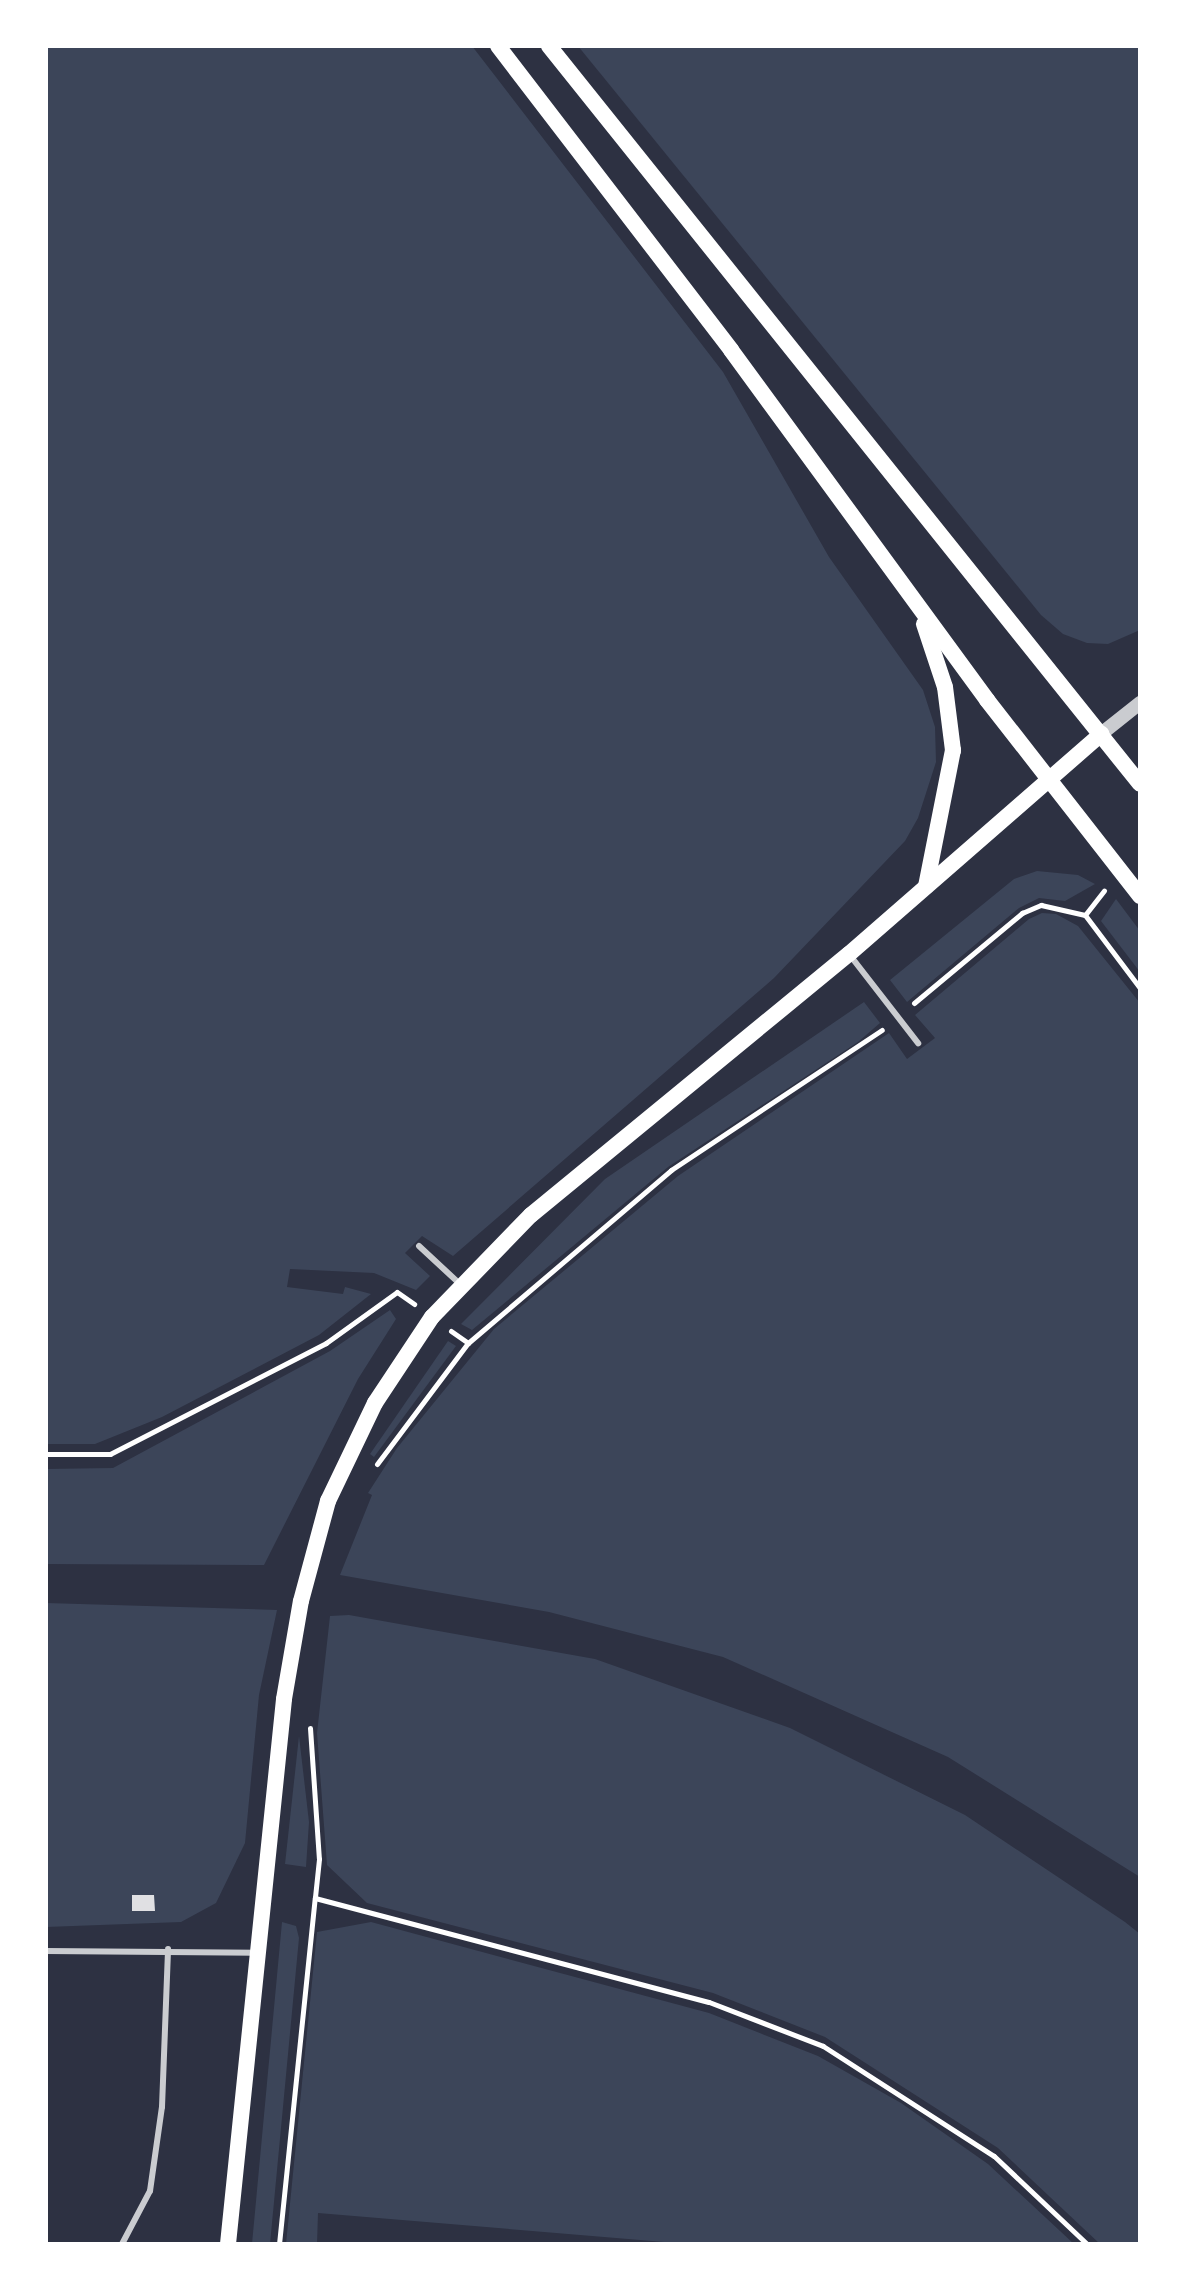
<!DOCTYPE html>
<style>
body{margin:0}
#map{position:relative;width:1186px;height:2290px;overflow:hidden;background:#2d3142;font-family:"PT Sans Narrow",sans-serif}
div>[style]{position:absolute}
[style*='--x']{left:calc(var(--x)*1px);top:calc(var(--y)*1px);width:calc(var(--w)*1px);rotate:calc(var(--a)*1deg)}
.green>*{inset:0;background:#3c4559}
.building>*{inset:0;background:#e0e0e3}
.path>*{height:5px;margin:-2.5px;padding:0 2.5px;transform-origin:2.5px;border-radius:2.5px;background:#fff}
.service>*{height:6px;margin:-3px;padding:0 3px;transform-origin:3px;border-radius:3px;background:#caccd0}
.tertiary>*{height:14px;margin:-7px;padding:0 7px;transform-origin:7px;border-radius:7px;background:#caccd0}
.secondary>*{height:16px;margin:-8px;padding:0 8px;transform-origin:8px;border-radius:8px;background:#fff}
span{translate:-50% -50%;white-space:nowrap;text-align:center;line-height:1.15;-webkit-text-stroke:6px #fff;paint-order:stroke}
.frame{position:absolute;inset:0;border:48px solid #fff;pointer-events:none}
</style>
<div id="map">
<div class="green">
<div style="clip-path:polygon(46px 46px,472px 46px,723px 372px,829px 557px,923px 690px,935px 727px,936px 762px,918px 818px,905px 841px,774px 978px,453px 1256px,422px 1236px,405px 1253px,430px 1276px,416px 1290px,374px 1273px,290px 1269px,287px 1287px,343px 1294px,345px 1287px,371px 1294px,319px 1335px,162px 1417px,95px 1444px,46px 1444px)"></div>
<div style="clip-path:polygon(578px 46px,1140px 46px,1140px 630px,1108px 644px,1087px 643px,1063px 634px,1041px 615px)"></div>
<div style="clip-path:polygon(1037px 871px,1078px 875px,1095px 884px,1065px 901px,1039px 898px,1019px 908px,907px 1002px,890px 980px,1014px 879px)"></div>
<div style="clip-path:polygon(1116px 899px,1140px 931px,1140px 972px,1101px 921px)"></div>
<div style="clip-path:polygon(1042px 913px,1056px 914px,1078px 926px,1140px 1003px,1140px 1877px,948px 1757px,723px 1657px,549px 1612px,340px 1575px,372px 1495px,368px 1493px,397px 1448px,494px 1329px,678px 1176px,889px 1033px,907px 1059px,935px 1038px,915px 1015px,1029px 919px)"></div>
<div style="clip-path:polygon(864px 1002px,880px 1023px,858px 1042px,668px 1167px,472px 1330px,461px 1324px,605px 1179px)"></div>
<div style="clip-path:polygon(390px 1310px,396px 1319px,358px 1379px,264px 1565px,46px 1564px,46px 1469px,113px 1468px,330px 1351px)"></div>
<div style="clip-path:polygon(448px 1341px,456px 1346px,374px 1457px,370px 1454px)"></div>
<div style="clip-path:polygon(46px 1603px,277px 1610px,259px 1695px,245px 1843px,216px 1903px,181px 1922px,46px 1927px)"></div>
<div style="clip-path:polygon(349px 1615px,595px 1659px,790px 1728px,965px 1815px,1125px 1922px,1140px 1934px,1140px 2244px,1100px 2244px,998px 2148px,825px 2037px,713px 1993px,367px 1903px,327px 1865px,317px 1733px,330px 1616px)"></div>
<div style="clip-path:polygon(299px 1736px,309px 1822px,306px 1867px,285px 1864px)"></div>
<div style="clip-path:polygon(282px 1922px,296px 1926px,299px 1938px,270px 2244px,252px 2244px)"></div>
<div style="clip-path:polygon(371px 1922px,709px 2013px,818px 2056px,901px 2103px,988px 2164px,1074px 2244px,688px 2244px,318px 2213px,317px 2244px,286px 2244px,317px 1932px)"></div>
</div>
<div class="building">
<div style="clip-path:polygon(132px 1895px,154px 1895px,155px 1911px,132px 1911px)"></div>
</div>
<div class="path">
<div style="--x:1085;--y:915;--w:31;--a:-52"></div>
<div style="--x:914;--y:1003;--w:141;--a:-39.8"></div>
<div style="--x:1022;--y:913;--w:21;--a:-23"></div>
<div style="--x:1041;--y:905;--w:45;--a:12.8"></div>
<div style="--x:1085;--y:915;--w:91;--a:53"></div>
<div style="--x:451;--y:1331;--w:21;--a:35"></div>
<div style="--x:468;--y:1343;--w:267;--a:-40.4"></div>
<div style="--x:671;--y:1170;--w:253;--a:-33.6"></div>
<div style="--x:46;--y:1454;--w:64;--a:0"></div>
<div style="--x:110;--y:1454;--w:243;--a:-27.2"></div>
<div style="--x:326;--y:1343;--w:87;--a:-35.7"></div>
<div style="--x:397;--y:1292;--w:21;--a:35"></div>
<div style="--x:377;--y:1464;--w:151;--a:-53.1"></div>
<div style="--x:310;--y:1728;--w:131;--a:86.1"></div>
<div style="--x:319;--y:1859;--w:39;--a:96"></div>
<div style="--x:315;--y:1898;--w:407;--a:14.8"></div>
<div style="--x:709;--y:2002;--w:122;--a:21.1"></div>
<div style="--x:823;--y:2046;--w:203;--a:32.8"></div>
<div style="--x:994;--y:2156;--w:128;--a:43.4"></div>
<div style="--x:279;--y:2244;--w:348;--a:-84.1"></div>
</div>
<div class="service">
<div style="--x:849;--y:954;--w:113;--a:52.2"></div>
<div style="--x:419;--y:1246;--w:59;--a:42.9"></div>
<div style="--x:46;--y:1951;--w:211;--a:0.5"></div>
<div style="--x:122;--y:2244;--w:60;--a:-62.2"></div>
<div style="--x:150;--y:2191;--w:85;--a:-81.9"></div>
<div style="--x:162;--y:2107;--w:158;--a:-87.8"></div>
</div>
<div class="tertiary">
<div style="--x:1101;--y:734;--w:50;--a:-38.5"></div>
</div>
<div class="secondary">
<div style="--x:498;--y:46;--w:383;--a:52.5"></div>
<div style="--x:731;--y:350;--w:434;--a:53.8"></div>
<div style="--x:987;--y:700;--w:249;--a:52"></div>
<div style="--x:549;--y:46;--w:945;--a:51.31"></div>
<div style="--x:924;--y:624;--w:66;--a:71.6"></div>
<div style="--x:945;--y:687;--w:64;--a:82.8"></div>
<div style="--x:953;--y:750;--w:139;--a:101.2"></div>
<div style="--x:228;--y:2244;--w:548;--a:-84.13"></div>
<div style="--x:284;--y:1699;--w:99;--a:-80.2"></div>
<div style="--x:301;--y:1601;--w:104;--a:-74.9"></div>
<div style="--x:328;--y:1501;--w:109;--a:-64.4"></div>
<div style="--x:375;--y:1403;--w:103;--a:-56.5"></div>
<div style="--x:432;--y:1317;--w:142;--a:-45.9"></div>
<div style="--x:531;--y:1215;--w:411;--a:-39.4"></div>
<div style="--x:849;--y:954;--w:335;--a:-41.1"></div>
</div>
<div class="frame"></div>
</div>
